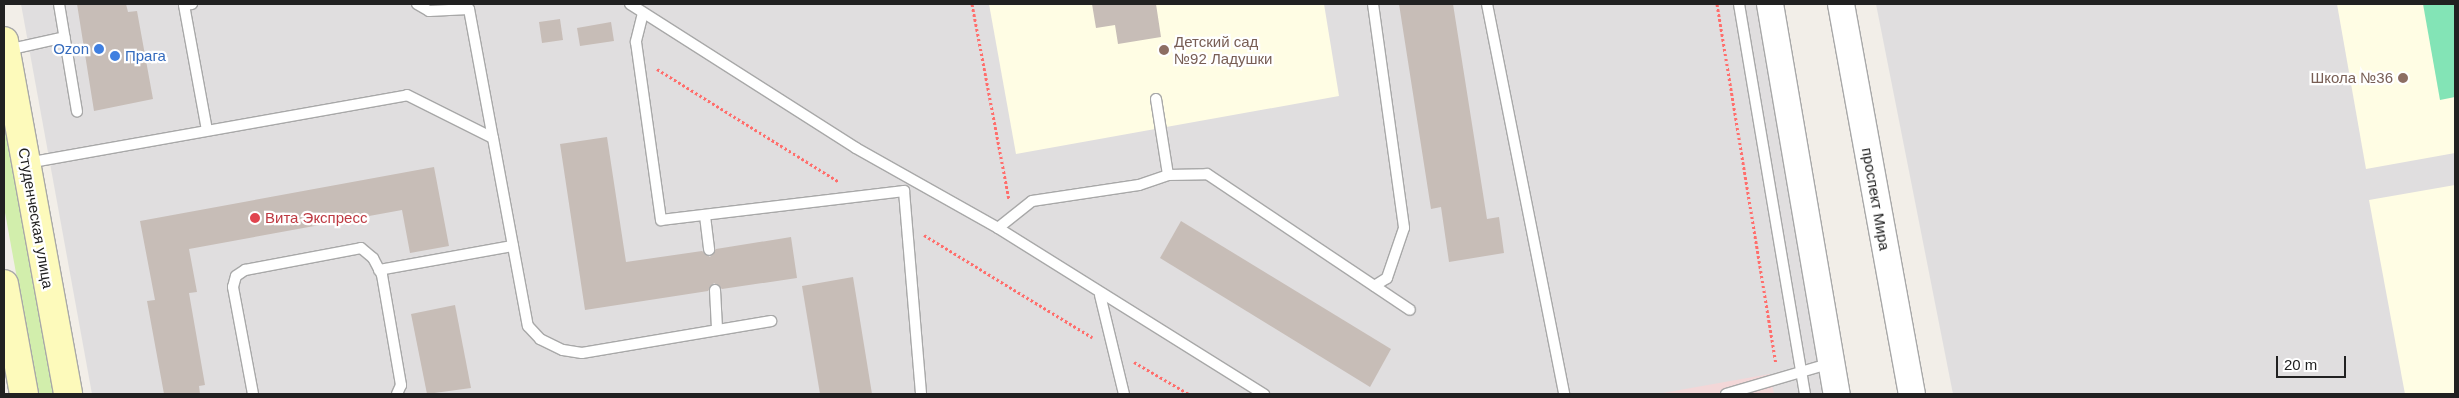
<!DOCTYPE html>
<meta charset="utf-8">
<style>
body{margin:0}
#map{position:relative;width:2459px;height:398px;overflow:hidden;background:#f2eee8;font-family:Helvetica,sans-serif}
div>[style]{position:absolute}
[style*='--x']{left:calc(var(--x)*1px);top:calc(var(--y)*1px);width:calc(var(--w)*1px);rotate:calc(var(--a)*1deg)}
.residential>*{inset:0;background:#e0dedf}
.commercial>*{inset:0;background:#f3d7d8}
.education>*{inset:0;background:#fffde4}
.grass>*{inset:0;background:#d2eeac}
.pitch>*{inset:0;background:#83e4b6}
.building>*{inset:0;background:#c7bdb7}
.path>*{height:3px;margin-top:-1.5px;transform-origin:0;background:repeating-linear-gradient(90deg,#ff6e6c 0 2.5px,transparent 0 5px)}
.roads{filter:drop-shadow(1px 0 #a8a8a8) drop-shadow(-1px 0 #a8a8a8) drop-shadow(0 1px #a8a8a8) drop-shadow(0 -1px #a8a8a8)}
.service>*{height:10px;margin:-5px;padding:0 5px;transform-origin:5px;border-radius:5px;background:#fff}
.tertiary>*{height:26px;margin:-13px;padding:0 13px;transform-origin:13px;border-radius:13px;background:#fff}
.secondary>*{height:28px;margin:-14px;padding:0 14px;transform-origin:14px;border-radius:14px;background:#fdfabb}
.dots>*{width:14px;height:14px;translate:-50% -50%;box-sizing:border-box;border:2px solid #fff;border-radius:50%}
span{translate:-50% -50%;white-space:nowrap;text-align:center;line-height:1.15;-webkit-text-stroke:4.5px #fff;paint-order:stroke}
.education-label{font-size:15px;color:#785e54}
.left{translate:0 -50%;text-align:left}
.right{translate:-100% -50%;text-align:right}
.shop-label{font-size:15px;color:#366cbe}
.street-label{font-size:15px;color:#212121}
.health-label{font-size:15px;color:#be3a42}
.frame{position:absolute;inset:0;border:5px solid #212121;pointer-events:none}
.scale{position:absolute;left:2276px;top:356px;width:70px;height:22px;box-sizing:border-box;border:2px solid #212121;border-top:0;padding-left:6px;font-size:15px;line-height:18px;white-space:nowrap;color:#212121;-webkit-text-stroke:4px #fff;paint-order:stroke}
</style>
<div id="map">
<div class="residential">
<div style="clip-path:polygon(21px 4px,1756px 4px,1826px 394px,92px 394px)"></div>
<div style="clip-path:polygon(1876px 4px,2455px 4px,2455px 394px,1953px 394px)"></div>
</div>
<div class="commercial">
<div style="clip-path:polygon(1770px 374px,1774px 394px,1657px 394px)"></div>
</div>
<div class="education">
<div style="clip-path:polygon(989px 4px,1324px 4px,1339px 96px,1016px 154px)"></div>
<div style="clip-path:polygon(2337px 4px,2455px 4px,2455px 153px,2366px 169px)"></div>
<div style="clip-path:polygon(2455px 185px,2455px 394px,2405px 394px,2369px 200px)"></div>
</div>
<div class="grass">
<div style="clip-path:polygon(4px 103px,57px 394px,38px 394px,4px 207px)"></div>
</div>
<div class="pitch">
<div style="clip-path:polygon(2423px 4px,2455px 4px,2455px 97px,2440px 100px)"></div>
</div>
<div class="building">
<div style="clip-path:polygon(77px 4px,126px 4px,128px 12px,137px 11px,153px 99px,94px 111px)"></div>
<div style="clip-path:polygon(1092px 4px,1156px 4px,1161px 37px,1118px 44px,1115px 25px,1096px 28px)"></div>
<div style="clip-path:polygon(1399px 4px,1453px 4px,1487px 219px,1499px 217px,1504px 253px,1449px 262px,1441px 207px,1431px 209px)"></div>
<div style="clip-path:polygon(560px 19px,563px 40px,542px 43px,539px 22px)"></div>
<div style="clip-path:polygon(611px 22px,614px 41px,580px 46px,577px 28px)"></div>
<div style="clip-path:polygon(607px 137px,626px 262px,702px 251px,710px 257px,716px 249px,791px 237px,797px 278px,722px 289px,714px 283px,708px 291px,585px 310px,560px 144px)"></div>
<div style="clip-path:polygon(434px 167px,449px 246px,410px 253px,402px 210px,189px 249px,197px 292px,189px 293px,205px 385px,199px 386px,200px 394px,164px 394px,147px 301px,155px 300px,140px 221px)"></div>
<div style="clip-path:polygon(1181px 221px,1391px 349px,1370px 387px,1160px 258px)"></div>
<div style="clip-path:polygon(853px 277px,872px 394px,820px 394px,802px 286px)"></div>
<div style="clip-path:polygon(455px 305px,471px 388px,427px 394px,411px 314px)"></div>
</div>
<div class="path">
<div style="--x:972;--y:4;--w:199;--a:79.3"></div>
<div style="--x:1717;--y:4;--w:364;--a:80.7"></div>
<div style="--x:657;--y:69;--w:214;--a:31.8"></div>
<div style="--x:924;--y:235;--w:197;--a:31.3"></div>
<div style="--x:1134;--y:362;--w:64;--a:30.2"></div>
</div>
<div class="roads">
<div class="service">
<div style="--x:59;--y:4;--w:109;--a:80.5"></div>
<div style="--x:192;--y:4;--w:8;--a:173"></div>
<div style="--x:184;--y:5;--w:127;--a:79.6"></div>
<div style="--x:417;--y:4;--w:14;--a:30"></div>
<div style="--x:429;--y:11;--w:40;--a:-2.9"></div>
<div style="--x:469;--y:9;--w:131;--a:79.5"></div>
<div style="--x:630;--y:4;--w:268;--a:32.5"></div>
<div style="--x:856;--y:148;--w:163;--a:29.4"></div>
<div style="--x:998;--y:228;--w:314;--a:32"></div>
<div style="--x:1373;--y:4;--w:226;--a:82.1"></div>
<div style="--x:1404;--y:228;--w:53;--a:108.8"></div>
<div style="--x:1387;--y:278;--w:15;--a:148"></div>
<div style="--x:1487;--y:4;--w:398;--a:78.8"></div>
<div style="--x:1739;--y:4;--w:396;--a:80.4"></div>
<div style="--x:643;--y:13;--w:30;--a:104"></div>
<div style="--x:636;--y:42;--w:180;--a:82"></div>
<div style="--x:661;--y:220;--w:245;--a:-6.8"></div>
<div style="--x:904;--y:191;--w:204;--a:85.2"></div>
<div style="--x:7;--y:50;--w:59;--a:-12.6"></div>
<div style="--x:1156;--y:99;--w:77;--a:81"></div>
<div style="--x:27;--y:163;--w:386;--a:-10.1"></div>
<div style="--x:407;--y:95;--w:96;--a:26.6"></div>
<div style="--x:493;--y:138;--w:191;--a:79.5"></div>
<div style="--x:528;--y:326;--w:18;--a:47"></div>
<div style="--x:540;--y:339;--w:25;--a:26"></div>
<div style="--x:563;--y:350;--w:19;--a:9"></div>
<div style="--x:582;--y:353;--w:192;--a:-9.6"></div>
<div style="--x:705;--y:216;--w:34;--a:83"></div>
<div style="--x:998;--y:228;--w:43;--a:-38.5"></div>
<div style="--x:1032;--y:201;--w:108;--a:-8.5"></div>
<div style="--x:1139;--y:185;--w:31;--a:-19"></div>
<div style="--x:1168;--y:175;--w:39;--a:-1"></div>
<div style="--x:1207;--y:174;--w:244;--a:33.8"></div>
<div style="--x:379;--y:270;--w:136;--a:-10.2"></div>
<div style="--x:715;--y:290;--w:38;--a:87"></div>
<div style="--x:1100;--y:295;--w:102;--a:76.4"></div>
<div style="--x:253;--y:394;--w:109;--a:-100.6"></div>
<div style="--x:233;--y:287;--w:11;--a:-75"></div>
<div style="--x:236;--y:276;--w:11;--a:-34"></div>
<div style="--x:245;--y:270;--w:118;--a:-10.7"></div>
<div style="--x:361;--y:248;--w:16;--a:40"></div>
<div style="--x:373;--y:258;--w:19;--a:62"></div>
<div style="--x:382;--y:275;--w:112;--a:80.2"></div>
<div style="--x:401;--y:385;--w:10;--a:114"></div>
<div style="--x:1726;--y:394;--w:109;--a:-16.4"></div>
</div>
<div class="tertiary">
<div style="--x:1770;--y:4;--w:396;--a:80.3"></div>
<div style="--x:1841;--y:4;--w:396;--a:79.7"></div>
</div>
<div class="secondary">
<div style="--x:4;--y:41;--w:359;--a:79.7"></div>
<div style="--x:4;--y:284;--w:112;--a:79.7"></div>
</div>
</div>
<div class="dots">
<div style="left:99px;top:49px;background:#3f7fe0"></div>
<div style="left:1164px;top:50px;background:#8d6e63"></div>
<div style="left:115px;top:56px;background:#3f7fe0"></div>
<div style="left:2403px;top:78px;background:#8d6e63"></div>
<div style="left:255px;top:218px;background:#e0444e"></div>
</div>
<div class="education-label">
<span class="left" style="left:1174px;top:50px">Детский сад<br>№92 Ладушки</span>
<span class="right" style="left:2393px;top:78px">Школа №36</span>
</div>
<div class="shop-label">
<span class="right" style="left:89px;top:49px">Ozon</span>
<span class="left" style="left:125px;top:56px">Прага</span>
</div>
<div class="street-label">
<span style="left:1876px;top:199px;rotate:80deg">проспект Мира</span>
<span style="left:36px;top:218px;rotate:80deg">Студенческая улица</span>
</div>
<div class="health-label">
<span class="left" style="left:265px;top:218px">Вита Экспресс</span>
</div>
<div class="frame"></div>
<div class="scale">20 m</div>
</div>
